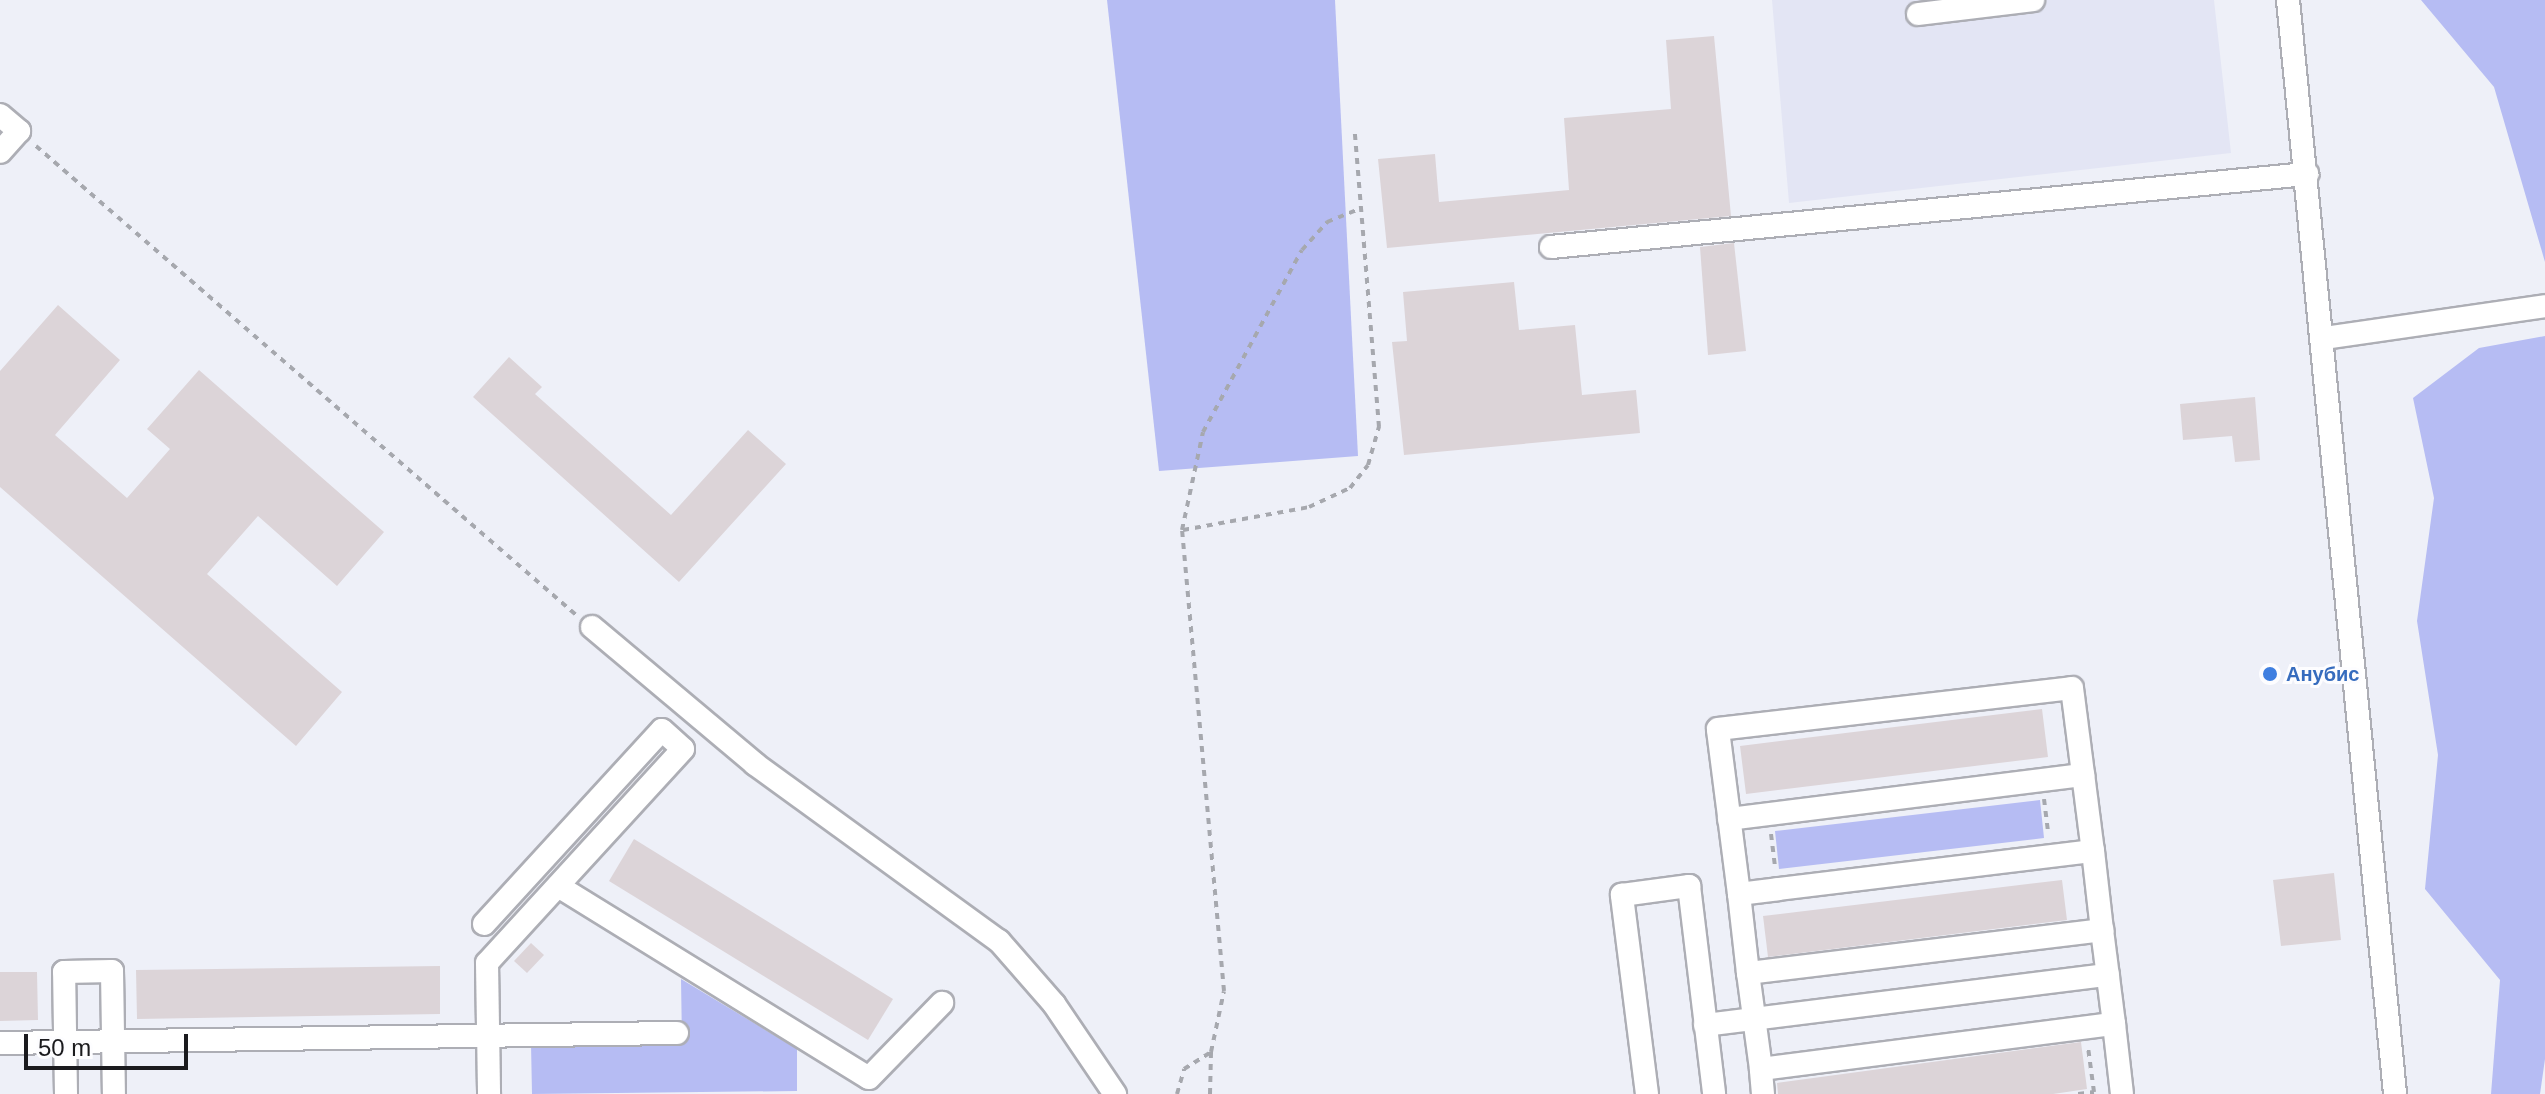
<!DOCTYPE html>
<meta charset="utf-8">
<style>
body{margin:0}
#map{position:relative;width:2545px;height:1094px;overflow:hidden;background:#eef0f8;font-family:Arial,sans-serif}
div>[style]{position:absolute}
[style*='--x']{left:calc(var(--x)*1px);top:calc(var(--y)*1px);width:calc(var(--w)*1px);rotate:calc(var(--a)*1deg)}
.built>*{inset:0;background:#e3e5f4}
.green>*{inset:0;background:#b6bcf3}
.building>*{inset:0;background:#dcd4d8}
.path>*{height:4px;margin-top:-2px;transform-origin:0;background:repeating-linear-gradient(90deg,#a6a8ae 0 6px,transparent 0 12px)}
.roads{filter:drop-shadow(2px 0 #adaeb5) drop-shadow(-2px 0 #adaeb5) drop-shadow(0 2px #adaeb5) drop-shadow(0 -2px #adaeb5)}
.minor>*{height:22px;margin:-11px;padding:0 11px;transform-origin:11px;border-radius:11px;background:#fff}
.dots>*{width:22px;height:22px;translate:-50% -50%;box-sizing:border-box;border:4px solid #fdfdff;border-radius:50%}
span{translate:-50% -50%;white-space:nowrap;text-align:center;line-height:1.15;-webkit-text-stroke:6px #fdfdff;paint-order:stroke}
.shop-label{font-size:20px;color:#366cbe;font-weight:700}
.left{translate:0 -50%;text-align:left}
.scale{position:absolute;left:24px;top:1034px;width:164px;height:36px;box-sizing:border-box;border:4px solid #1b1b1e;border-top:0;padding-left:10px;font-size:24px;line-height:28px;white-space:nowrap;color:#1b1b1e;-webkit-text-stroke:6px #fdfdff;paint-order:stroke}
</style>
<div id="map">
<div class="built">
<div style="clip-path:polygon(1772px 0,2214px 0,2231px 153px,1789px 203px)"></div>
</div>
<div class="green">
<div style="clip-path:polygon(1107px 0,1335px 0,1358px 456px,1159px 471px)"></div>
<div style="clip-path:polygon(2421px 0,2545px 0,2545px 262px,2494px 87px)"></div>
<div style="clip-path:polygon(2545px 336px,2545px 1059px,2540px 1094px,2491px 1094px,2500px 980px,2425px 889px,2438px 755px,2417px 621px,2434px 498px,2413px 398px,2479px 348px)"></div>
<div style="clip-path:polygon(2040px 800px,2044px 838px,1779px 869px,1775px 831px)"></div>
<div style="clip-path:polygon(681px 979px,797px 1049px,797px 1091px,532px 1094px,531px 1044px,682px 1042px)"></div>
</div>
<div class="building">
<div style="clip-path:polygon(1714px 36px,1731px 216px,1387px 248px,1378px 159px,1435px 154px,1439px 202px,1569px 190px,1564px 118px,1671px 109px,1666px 40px)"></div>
<div style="clip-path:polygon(1734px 243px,1746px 351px,1708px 355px,1700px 247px)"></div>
<div style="clip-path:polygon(1514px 282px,1519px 330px,1575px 325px,1582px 395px,1636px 390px,1640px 433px,1404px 455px,1392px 342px,1407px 341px,1403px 292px)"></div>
<div style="clip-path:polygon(58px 305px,120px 360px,55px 435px,127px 498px,170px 449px,147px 429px,199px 370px,384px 532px,337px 586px,258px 516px,207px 574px,342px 692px,296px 746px,0 487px,0 371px)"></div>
<div style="clip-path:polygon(509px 357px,542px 387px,535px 394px,671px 515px,748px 430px,786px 464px,679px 582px,473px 397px)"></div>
<div style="clip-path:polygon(2255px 397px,2260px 460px,2235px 462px,2232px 436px,2183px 440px,2180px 404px)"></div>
<div style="clip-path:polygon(2042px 709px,2048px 757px,1746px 794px,1740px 746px)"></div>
<div style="clip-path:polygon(634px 839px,893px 999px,868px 1040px,609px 881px)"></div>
<div style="clip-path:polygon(2334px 873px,2341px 940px,2281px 946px,2273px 880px)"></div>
<div style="clip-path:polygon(2062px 880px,2067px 920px,1768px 957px,1763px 916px)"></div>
<div style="clip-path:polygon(531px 943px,544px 955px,527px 973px,514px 961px)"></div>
<div style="clip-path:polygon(440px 966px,440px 1014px,137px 1019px,136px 970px)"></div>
<div style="clip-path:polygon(0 972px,37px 972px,38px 1020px,0 1021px)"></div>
<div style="clip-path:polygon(2081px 1042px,2087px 1089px,2053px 1094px,1778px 1094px,1777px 1083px)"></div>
</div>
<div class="path">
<div style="--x:36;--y:146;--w:715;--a:40.97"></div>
<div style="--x:1183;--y:530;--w:128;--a:-10.3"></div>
<div style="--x:1309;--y:507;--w:45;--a:-24.9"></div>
<div style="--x:1350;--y:488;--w:29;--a:-52"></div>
<div style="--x:1368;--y:465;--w:40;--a:-74"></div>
<div style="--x:1379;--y:427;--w:295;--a:-94.7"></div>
<div style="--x:2044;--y:799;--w:35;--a:83"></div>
<div style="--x:1771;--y:834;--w:35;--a:83"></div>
<div style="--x:1177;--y:1094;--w:26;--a:-74"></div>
<div style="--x:1184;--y:1069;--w:32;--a:-32"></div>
<div style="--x:1210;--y:1094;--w:42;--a:-88.6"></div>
<div style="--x:1211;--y:1052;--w:62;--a:-78"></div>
<div style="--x:1224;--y:991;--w:463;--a:-95.2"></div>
<div style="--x:1182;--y:530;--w:100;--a:-77.9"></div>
<div style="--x:1203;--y:432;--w:207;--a:-61.5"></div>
<div style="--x:1302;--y:250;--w:38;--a:-48"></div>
<div style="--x:1327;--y:222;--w:37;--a:-22"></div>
<div style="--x:2078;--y:1094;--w:16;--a:-7"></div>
<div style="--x:2094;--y:1092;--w:45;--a:-97.6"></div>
</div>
<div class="roads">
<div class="minor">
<div style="--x:2288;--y:0;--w:1099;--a:84.41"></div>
<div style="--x:1918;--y:14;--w:116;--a:-6.9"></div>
<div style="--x:0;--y:115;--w:25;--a:40"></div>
<div style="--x:19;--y:131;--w:28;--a:132"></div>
<div style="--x:1551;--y:247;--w:760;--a:-5.52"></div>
<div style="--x:2324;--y:338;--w:223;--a:-8.2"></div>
<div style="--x:592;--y:627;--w:213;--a:40"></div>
<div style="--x:755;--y:764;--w:301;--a:36"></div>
<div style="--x:999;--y:941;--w:84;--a:48.9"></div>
<div style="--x:1054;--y:1004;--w:109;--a:55.9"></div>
<div style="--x:1729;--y:819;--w:357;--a:-7.1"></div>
<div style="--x:558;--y:886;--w:365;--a:31.7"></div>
<div style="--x:869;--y:1078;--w:105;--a:-45.8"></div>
<div style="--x:1739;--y:894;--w:166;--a:-97.3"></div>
<div style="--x:1718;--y:729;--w:356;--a:-6.6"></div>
<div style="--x:2072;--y:688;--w:164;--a:82.7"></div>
<div style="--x:484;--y:924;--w:263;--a:-47.5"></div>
<div style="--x:662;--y:730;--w:28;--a:42"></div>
<div style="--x:683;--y:749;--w:290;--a:132.5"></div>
<div style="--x:487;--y:963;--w:131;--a:89.1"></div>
<div style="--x:1748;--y:973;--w:80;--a:-96.5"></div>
<div style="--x:1739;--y:894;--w:39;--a:-7"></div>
<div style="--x:1778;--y:889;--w:317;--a:-6.9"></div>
<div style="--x:2093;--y:851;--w:80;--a:83.5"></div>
<div style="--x:1705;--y:1025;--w:406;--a:-7.1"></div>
<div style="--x:0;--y:1043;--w:677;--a:-0.85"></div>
<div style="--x:1761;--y:1069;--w:97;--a:-97.7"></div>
<div style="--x:1748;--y:973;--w:357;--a:-6.9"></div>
<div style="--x:2102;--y:930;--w:95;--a:82.7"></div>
<div style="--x:66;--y:1094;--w:122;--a:-90.9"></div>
<div style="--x:64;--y:972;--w:48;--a:-1.2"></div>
<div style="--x:112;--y:971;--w:123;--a:89.1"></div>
<div style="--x:1647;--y:1094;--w:201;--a:-97.2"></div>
<div style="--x:1622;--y:895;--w:68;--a:-7.7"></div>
<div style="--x:1689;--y:886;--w:209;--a:83.1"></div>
<div style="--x:1763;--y:1094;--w:25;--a:-95"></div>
<div style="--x:1761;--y:1069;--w:356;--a:-7.3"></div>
<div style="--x:2114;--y:1024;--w:70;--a:83.5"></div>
</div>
</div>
<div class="dots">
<div style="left:2270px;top:674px;background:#3f7fe0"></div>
</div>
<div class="shop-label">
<span class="left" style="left:2286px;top:674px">Анубис</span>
</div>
<div class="scale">50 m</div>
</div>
